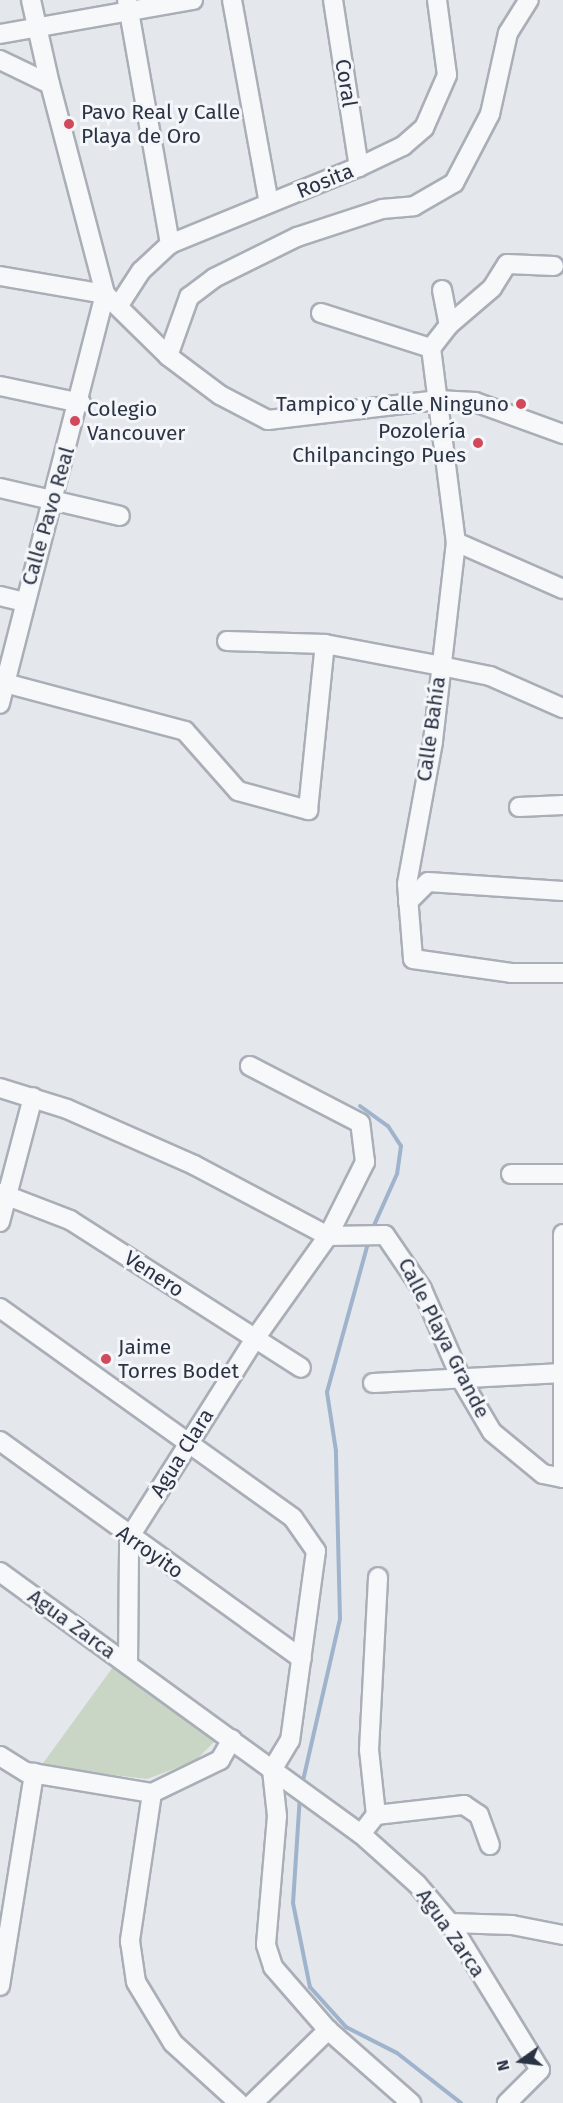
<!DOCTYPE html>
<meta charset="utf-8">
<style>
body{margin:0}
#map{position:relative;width:563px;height:2103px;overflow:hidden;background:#e4e7ec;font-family:"Fira Sans",sans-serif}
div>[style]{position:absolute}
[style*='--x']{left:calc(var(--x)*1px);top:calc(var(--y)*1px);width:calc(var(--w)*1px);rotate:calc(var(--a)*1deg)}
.green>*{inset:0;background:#c9d6c5}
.stream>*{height:4px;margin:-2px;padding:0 2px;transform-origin:2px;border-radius:2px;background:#9fb4cc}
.roads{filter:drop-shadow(2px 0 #a9aeb7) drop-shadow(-2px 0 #a9aeb7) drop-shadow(0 2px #a9aeb7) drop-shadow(0 -2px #a9aeb7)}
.minor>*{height:18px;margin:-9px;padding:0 9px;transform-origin:9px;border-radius:9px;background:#f7f8fa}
.dots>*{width:16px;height:16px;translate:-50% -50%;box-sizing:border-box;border:3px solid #f4f6f9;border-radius:50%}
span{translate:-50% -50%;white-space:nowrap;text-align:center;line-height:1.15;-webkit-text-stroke:6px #f4f6f9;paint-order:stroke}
.street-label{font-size:21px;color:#2b3445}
.poi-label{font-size:21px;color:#2b3445}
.left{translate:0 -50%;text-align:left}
.right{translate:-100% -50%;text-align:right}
.north{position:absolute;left:491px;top:2031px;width:60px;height:60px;-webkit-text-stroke:4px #f4f6f9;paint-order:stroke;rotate:256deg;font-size:16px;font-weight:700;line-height:24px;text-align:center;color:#2b3445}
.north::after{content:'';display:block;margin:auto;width:21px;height:27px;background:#2b3445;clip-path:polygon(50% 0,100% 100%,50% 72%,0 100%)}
</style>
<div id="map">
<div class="green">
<div style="clip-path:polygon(113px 1667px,216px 1740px,195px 1761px,147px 1779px,41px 1766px)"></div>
</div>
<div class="stream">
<div style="--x:360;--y:1106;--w:34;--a:36"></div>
<div style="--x:388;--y:1126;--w:24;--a:57"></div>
<div style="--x:401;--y:1146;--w:28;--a:98"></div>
<div style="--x:397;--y:1174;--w:61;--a:114.1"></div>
<div style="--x:302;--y:1785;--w:170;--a:-77.1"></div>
<div style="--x:340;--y:1619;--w:168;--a:-91.4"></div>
<div style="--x:336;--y:1451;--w:60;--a:-98.7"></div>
<div style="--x:327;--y:1392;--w:158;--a:-74.6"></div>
<div style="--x:300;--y:1795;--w:108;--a:93.7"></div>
<div style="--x:293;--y:1903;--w:86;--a:78.6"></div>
<div style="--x:310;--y:1987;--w:54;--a:48"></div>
<div style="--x:346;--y:2027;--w:57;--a:27"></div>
<div style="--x:397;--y:2053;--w:81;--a:38"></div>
</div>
<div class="roads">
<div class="minor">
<div style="--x:31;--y:0;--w:86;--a:77.3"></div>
<div style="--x:127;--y:0;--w:248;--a:80"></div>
<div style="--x:232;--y:0;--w:206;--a:79.7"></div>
<div style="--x:333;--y:0;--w:169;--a:81.2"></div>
<div style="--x:0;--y:34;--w:196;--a:-10"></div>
<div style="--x:0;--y:60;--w:55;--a:25.6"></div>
<div style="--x:50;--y:84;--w:217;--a:75.3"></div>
<div style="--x:105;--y:294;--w:423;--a:104.4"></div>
<div style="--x:0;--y:276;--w:107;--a:9.7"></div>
<div style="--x:105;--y:294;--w:88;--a:44.5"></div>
<div style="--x:168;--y:356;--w:65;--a:36.9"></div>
<div style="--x:220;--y:395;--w:54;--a:27.5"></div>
<div style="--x:268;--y:420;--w:170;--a:-6.7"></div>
<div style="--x:437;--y:400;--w:38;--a:3"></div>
<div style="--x:475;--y:402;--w:94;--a:20"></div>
<div style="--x:442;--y:290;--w:36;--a:79"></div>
<div style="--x:449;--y:325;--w:29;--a:128"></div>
<div style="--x:431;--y:348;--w:196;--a:82.7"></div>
<div style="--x:456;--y:542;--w:201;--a:96.6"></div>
<div style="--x:433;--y:742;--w:144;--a:100.4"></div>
<div style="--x:407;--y:884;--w:75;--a:85.4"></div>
<div style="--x:413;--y:959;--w:99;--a:8.1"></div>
<div style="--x:511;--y:973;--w:52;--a:0"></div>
<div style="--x:119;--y:305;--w:40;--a:-57.1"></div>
<div style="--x:141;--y:271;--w:40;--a:-43"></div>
<div style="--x:170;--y:244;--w:204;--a:-22.2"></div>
<div style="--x:359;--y:167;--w:49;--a:-25.5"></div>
<div style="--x:403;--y:146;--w:28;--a:-41"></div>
<div style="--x:424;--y:128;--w:58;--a:-66.5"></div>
<div style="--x:447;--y:75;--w:76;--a:-97.6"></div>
<div style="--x:321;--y:313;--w:115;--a:17.7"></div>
<div style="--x:449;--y:325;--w:57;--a:-40.7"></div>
<div style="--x:492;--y:288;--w:28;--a:-58"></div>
<div style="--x:507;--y:264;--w:47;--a:2.4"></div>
<div style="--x:168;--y:356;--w:63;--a:-70.4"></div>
<div style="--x:189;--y:297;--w:31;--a:-37"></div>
<div style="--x:214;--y:278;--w:93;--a:-26.3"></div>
<div style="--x:297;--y:237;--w:89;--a:-18.2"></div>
<div style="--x:382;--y:209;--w:32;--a:-5"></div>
<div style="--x:414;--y:206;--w:46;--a:-29.9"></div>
<div style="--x:454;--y:183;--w:78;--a:-62.4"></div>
<div style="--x:490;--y:114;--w:83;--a:-77.5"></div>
<div style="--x:508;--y:33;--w:39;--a:-58"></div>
<div style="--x:0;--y:386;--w:83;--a:11.9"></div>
<div style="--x:0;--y:488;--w:123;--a:13.1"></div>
<div style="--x:456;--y:542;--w:117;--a:23.7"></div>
<div style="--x:0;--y:596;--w:25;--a:14"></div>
<div style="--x:227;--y:641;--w:98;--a:1.8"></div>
<div style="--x:325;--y:644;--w:118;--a:10.7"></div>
<div style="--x:441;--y:666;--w:50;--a:11.5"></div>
<div style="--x:490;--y:676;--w:80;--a:23.7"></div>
<div style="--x:5;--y:683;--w:186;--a:14.9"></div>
<div style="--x:185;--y:731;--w:80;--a:48.5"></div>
<div style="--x:238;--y:791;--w:73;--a:15.2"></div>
<div style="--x:308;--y:810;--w:167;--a:-84.2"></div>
<div style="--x:519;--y:807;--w:44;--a:-2.6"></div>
<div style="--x:408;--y:902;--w:28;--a:-45"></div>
<div style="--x:428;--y:882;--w:135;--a:3.8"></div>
<div style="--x:0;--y:1088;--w:70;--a:17.4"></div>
<div style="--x:67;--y:1109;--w:139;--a:23.8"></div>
<div style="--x:194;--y:1165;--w:152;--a:27.9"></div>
<div style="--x:328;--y:1236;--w:57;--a:-1"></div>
<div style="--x:385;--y:1235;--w:65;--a:55.6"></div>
<div style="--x:422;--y:1289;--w:100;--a:66.5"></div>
<div style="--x:462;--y:1381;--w:59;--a:59.5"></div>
<div style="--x:492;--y:1432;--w:66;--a:39.5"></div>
<div style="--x:543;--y:1474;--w:20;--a:11"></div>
<div style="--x:563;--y:1478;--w:244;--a:-90"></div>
<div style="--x:511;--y:1174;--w:52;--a:0"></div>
<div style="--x:0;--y:1193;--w:75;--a:21.1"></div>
<div style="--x:70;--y:1220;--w:274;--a:32.6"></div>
<div style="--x:0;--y:1222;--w:129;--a:-75.2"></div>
<div style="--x:0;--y:1308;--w:360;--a:35.6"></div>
<div style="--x:293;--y:1518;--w:40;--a:55.1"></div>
<div style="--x:316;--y:1551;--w:191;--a:97.8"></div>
<div style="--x:290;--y:1740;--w:35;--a:121"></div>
<div style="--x:373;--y:1383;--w:190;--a:-3"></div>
<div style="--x:0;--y:1441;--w:372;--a:35.8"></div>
<div style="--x:0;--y:1572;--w:446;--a:36"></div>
<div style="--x:361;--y:1834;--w:75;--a:41.8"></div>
<div style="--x:417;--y:1884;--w:51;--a:49.8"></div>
<div style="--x:450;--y:1923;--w:172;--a:58.5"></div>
<div style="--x:540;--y:2070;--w:47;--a:135"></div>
<div style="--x:128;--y:1665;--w:127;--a:-89.5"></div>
<div style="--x:129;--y:1538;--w:234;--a:-57.7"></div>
<div style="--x:254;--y:1340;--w:128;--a:-54.6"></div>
<div style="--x:328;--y:1236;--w:83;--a:-63.4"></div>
<div style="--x:365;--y:1162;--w:39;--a:-97"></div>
<div style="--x:360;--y:1123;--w:124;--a:-152.6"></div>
<div style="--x:0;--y:1756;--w:31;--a:32"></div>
<div style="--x:26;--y:1772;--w:128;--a:9.5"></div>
<div style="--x:152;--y:1793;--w:76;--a:-25.9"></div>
<div style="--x:220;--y:1760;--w:24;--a:-60"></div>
<div style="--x:272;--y:1770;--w:46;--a:83.8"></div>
<div style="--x:277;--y:1816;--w:129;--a:94.9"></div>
<div style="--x:266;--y:1945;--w:23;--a:72"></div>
<div style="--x:273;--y:1967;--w:84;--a:48.9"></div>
<div style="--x:328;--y:2030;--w:111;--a:41.3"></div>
<div style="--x:152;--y:1793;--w:150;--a:98.5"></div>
<div style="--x:130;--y:1941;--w:41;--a:81.7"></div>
<div style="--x:136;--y:1982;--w:71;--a:58.8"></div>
<div style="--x:173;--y:2043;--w:89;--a:42.3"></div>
<div style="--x:376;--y:1815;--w:89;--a:-6.5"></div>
<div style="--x:464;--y:1805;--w:18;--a:34"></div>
<div style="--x:479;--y:1815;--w:32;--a:70"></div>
<div style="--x:361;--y:1834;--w:24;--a:-52"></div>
<div style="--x:376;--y:1815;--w:65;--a:-96.1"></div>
<div style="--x:369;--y:1750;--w:173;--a:-87"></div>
<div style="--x:450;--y:1923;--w:62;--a:1.8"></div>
<div style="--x:512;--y:1925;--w:52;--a:11.1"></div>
<div style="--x:0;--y:1986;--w:216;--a:-80.9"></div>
<div style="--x:253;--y:2103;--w:105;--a:-44.2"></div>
</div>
</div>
<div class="dots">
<div style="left:69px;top:124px;background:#d1495b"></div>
<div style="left:521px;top:404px;background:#d1495b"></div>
<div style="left:75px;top:421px;background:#d1495b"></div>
<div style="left:478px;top:443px;background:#d1495b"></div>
<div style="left:106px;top:1359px;background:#d1495b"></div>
</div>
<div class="street-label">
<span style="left:346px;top:83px;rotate:81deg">Coral</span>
<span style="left:325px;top:181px;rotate:-22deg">Rosita</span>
<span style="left:48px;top:516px;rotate:-74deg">Calle Pavo Real</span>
<span style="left:431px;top:729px;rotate:-82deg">Calle Bahía</span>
<span style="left:154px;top:1274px;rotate:33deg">Venero</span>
<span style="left:444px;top:1338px;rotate:63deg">Calle Playa Grande</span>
<span style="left:182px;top:1453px;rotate:-58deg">Agua Clara</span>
<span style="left:150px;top:1552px;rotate:35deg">Arroyito</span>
<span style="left:72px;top:1624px;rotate:36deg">Agua Zarca</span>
<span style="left:451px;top:1933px;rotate:55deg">Agua Zarca</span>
</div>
<div class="poi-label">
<span class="left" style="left:81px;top:124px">Pavo Real y Calle<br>Playa de Oro</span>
<span class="right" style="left:509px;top:404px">Tampico y Calle Ninguno</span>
<span class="left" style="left:87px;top:421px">Colegio<br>Vancouver</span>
<span class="right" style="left:466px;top:443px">Pozolería<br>Chilpancingo Pues</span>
<span class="left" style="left:118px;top:1359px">Jaime<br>Torres Bodet</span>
</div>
<div class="north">N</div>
</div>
